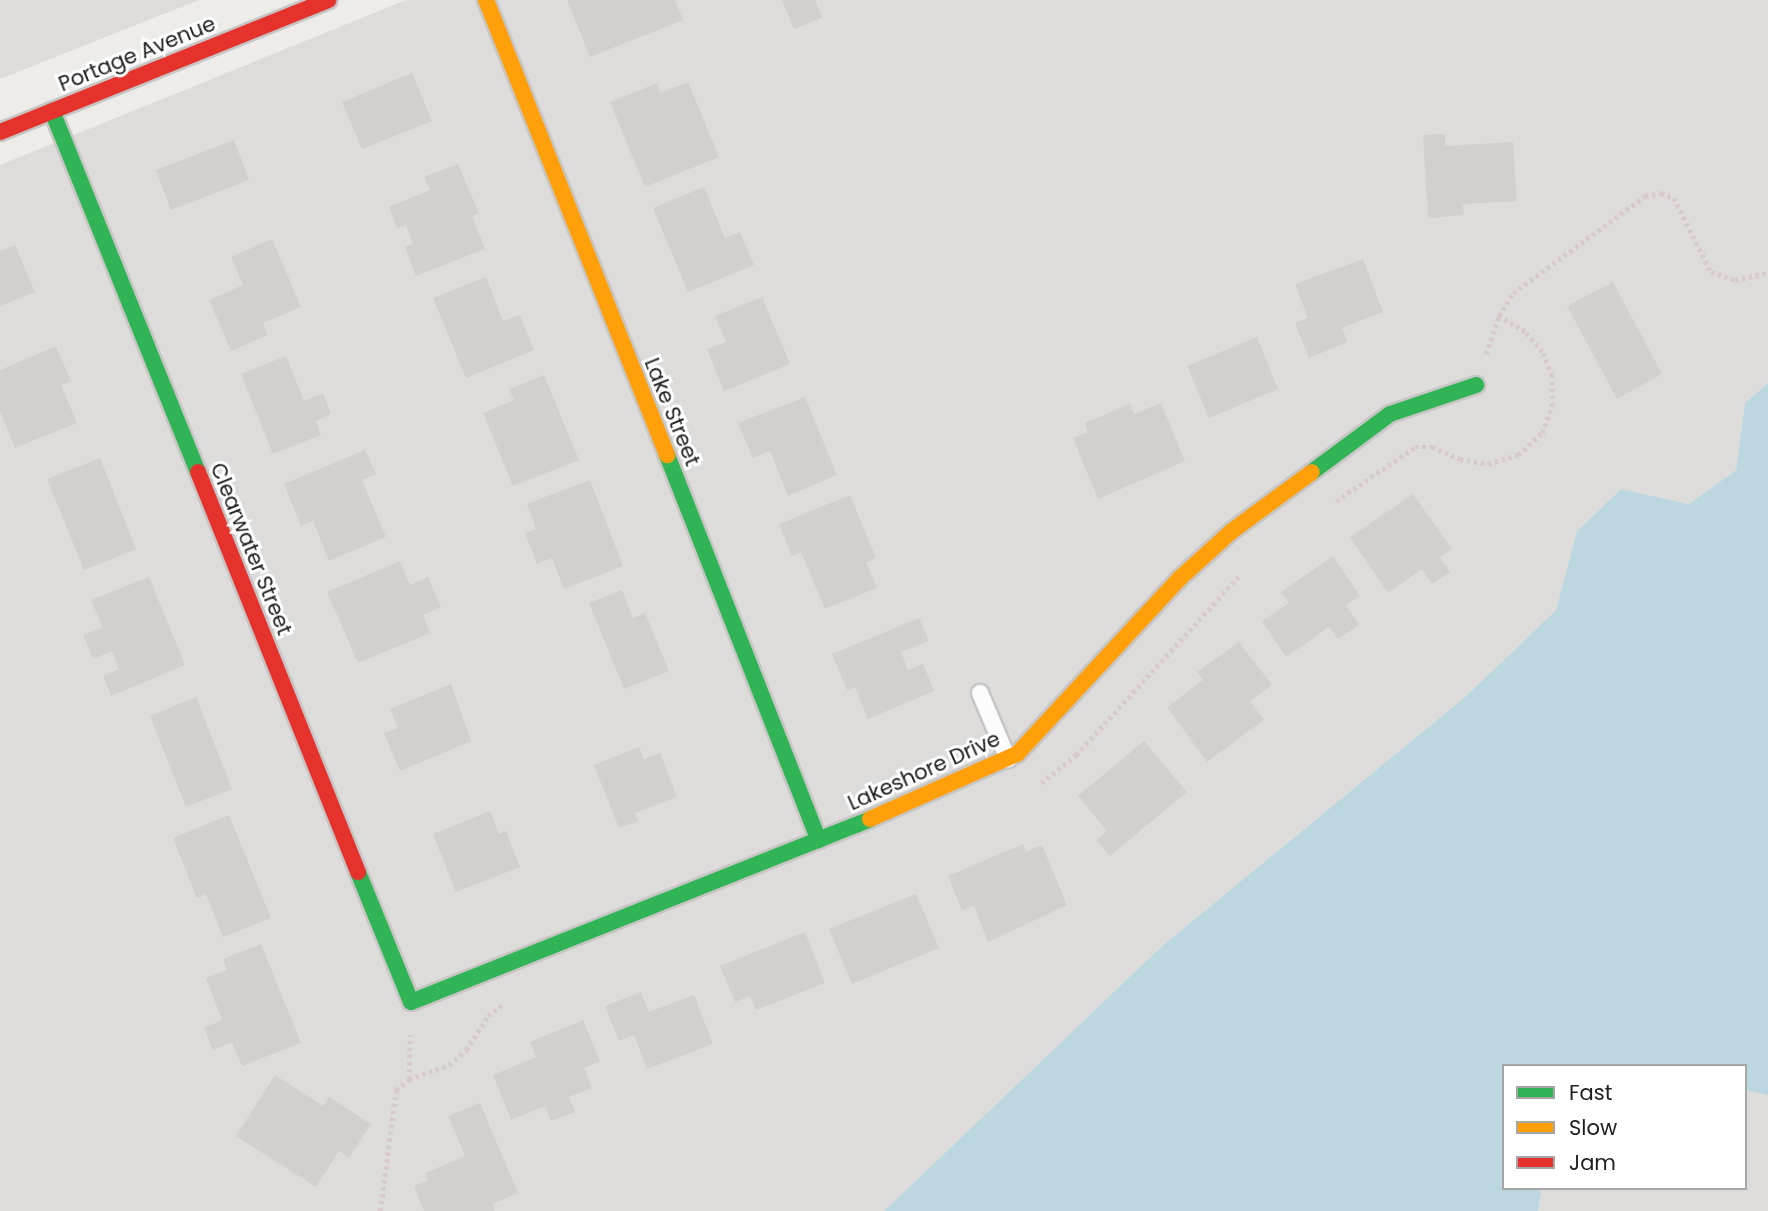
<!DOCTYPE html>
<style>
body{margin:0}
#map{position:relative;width:1768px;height:1211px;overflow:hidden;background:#eeece9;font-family:Poppins,sans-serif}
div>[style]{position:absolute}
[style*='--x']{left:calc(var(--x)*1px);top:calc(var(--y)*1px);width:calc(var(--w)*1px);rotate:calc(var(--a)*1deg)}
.residential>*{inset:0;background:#dddcda}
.water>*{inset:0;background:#bdd7e0}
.building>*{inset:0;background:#d2d0ce}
.path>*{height:4.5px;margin-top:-2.25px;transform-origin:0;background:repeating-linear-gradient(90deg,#d7cac8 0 3.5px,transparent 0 7px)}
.roads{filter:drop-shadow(2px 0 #c7c6c5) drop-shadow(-2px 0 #c7c6c5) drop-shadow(0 2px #c7c6c5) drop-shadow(0 -2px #c7c6c5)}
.lane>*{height:16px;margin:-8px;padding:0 8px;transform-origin:8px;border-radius:8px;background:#fcfcfc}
.fast>*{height:16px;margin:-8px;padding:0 8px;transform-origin:8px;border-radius:8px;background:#30b455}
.slow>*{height:16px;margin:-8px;padding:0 8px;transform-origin:8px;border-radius:8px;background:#ff9f0a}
.jam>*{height:16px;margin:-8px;padding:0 8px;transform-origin:8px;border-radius:8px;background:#e5322d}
span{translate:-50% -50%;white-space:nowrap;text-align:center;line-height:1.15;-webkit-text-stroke:6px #fff;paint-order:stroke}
.street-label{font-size:21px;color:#202020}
.legend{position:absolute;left:1502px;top:1064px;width:245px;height:126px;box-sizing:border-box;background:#fff;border:2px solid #a6a6a6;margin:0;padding:9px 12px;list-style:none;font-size:21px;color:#202020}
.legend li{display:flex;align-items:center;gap:14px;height:35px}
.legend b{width:35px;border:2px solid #a6a6a6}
</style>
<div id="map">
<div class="residential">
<div style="clip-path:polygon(0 0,199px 0,0 79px)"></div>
<div style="clip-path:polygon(406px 0,1768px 0,1768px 383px,1745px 403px,1736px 470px,1689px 504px,1621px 489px,1577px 531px,1556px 610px,1465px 697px,1162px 946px,884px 1211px,0 1211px,0 165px)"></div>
<div style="clip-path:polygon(1754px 1089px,1768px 1095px,1768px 1211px,1538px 1211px,1542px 1188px,1745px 1188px,1745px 1090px)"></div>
</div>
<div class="water">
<div style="clip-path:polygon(1768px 383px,1768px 1095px,1745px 1090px,1745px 1066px,1504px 1066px,1504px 1188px,1542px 1188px,1538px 1211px,884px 1211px,1162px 946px,1465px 697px,1556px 610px,1577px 531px,1621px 489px,1689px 504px,1736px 470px,1745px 403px)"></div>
</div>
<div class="building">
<div style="clip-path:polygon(567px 0,675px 0,683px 20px,590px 57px)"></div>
<div style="clip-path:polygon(782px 0,815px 0,822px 18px,794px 29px)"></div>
<div style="clip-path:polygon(412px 73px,432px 121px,362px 149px,342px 102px)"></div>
<div style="clip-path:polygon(688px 82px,719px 157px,645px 187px,610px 102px,657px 83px,660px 93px)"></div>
<div style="clip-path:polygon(1445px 134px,1445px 146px,1513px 142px,1517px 201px,1463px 204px,1464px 215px,1428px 218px,1423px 135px)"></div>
<div style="clip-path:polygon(234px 140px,249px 180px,171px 210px,156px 170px)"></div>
<div style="clip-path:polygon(458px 164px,479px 213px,472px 216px,485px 249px,416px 276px,405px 247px,413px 244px,406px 225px,397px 228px,389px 207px,430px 190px,424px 177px)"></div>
<div style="clip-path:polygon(704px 187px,725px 238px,740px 232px,754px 265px,688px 292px,653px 208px)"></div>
<div style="clip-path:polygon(272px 239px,301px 307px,263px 323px,268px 335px,231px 351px,209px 300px,243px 285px,231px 257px)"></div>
<div style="clip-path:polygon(15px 245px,35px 292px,0 306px,0 251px)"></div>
<div style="clip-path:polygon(1363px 259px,1383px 312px,1342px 328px,1348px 342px,1309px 358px,1295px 323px,1308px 318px,1295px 284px)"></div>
<div style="clip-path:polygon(486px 277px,503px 321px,520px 315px,534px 350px,466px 378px,433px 298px)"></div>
<div style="clip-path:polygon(1613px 282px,1662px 374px,1617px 399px,1567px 306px)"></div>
<div style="clip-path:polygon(762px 297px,790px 364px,724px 391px,707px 349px,726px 342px,715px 316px)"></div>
<div style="clip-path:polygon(1257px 337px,1278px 389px,1209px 418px,1187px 366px)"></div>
<div style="clip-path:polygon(56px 346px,71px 381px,61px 385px,77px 423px,15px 448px,0 411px,0 370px)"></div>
<div style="clip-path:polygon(286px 356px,304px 401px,323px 393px,331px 414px,316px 421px,321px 435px,273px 454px,241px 374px)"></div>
<div style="clip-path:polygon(544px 375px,579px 460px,513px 486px,483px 413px,514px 400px,509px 389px)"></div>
<div style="clip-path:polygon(805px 397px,837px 475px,788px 496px,770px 451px,753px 458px,738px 423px)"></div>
<div style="clip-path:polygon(1161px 403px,1185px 461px,1098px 499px,1073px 438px,1088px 432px,1085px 423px,1130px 404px,1134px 414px)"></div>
<div style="clip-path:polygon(365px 450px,376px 474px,362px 480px,386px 537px,329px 561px,313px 521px,301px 526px,284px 484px)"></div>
<div style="clip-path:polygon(100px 458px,136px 549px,84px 570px,47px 479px)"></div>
<div style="clip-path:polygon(590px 480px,623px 566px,564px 589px,552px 558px,537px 564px,525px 533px,536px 529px,527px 504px)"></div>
<div style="clip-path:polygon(1413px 494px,1452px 549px,1440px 557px,1450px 572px,1432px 584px,1422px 569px,1388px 593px,1350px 537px)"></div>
<div style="clip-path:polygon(850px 495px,876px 558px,866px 563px,877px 588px,825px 609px,801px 552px,792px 556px,779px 524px)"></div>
<div style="clip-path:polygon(1333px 556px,1360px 596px,1346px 605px,1359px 625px,1338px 639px,1329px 627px,1286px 657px,1262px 621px,1289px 603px,1281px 592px)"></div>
<div style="clip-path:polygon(400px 561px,410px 585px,428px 577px,441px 607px,423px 615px,430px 633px,358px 663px,327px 592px)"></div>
<div style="clip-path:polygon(149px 577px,185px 665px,111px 696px,103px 676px,119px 669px,112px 651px,93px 659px,83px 635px,103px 628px,91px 600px)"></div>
<div style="clip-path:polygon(622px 590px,633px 618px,645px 613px,669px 671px,624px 689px,589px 603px)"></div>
<div style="clip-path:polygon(919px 618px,929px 641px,901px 652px,908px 670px,923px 664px,934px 691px,868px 719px,855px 687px,847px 690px,832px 654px)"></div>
<div style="clip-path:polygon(1239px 642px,1272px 685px,1250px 701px,1264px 720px,1207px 762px,1167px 707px,1203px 680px,1197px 672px)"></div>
<div style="clip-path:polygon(451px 684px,471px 741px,400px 771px,384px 733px,398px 728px,390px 709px)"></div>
<div style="clip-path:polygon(196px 697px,232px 789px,186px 807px,150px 716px)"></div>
<div style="clip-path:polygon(1144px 741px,1187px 792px,1110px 856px,1096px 840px,1107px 831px,1078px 796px)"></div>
<div style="clip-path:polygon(639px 747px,644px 759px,660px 753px,677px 797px,635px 813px,638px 821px,619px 828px,594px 765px)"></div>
<div style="clip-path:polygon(490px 811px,499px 834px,506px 831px,520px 867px,456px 892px,433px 834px)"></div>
<div style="clip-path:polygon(229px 815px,271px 918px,223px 937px,206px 894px,197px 898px,173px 838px)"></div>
<div style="clip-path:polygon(1023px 844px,1026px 852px,1042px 845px,1067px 905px,988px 942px,974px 906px,962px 911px,948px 876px)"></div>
<div style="clip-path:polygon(916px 894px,939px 948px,852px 984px,829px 929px)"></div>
<div style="clip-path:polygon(805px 932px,825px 983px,756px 1010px,750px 996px,735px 1002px,720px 966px)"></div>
<div style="clip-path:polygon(261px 944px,301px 1043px,242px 1066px,232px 1042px,213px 1050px,204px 1028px,222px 1020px,206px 978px,227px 970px,223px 959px)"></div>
<div style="clip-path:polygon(641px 992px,649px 1012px,694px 995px,713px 1044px,647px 1069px,634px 1035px,619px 1041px,605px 1006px)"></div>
<div style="clip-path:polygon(583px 1020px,600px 1061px,584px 1068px,592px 1088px,569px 1097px,575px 1112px,551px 1121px,545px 1106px,511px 1120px,493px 1075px,536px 1057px,530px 1042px)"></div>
<div style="clip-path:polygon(275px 1075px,323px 1106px,329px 1097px,371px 1124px,349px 1158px,339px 1151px,316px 1187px,236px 1136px)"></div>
<div style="clip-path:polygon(480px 1103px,518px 1193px,493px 1204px,494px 1211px,424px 1211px,414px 1186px,428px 1180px,425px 1173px,465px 1156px,448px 1116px)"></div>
</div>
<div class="path">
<div style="--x:1486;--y:354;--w:40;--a:-71.1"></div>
<div style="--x:1336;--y:501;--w:96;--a:-34.4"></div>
<div style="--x:1415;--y:447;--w:17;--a:0"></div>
<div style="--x:1432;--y:447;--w:30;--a:23"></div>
<div style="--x:1460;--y:459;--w:28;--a:10"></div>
<div style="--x:1488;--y:464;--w:31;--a:-17"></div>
<div style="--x:1518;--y:455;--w:33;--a:-43"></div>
<div style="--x:1542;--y:433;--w:29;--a:-70"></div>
<div style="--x:1552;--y:406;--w:30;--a:-90"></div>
<div style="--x:1552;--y:376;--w:26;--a:-113"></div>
<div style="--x:1542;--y:352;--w:26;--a:-130"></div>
<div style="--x:1525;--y:332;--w:31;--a:-148"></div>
<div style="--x:1499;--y:316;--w:27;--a:-59"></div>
<div style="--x:1513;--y:293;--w:164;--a:-36.3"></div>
<div style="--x:1645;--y:196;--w:16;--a:-11"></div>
<div style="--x:1661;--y:193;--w:14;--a:21"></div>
<div style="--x:1674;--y:198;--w:83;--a:63.4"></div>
<div style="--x:1711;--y:272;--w:25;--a:18"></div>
<div style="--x:1735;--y:280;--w:34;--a:-12"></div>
<div style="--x:1041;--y:783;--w:45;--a:-38.7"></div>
<div style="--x:1076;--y:755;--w:244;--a:-47.7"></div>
<div style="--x:409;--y:1079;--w:44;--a:-88.7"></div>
<div style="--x:380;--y:1211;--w:122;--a:-82.5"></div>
<div style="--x:396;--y:1090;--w:17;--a:-40"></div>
<div style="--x:409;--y:1079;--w:42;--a:-19.3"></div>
<div style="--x:449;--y:1065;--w:23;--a:-41"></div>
<div style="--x:466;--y:1050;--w:40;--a:-57.1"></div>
<div style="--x:488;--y:1016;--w:18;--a:-38"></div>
</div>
<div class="roads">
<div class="lane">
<div style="--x:980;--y:693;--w:72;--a:67"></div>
</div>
<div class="fast">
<div style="--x:52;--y:111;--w:389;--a:68"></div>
<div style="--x:667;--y:455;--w:414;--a:68.5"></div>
<div style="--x:1312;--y:472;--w:97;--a:-36.6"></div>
<div style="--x:1390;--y:414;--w:91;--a:-18.6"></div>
<div style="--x:358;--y:872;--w:140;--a:67.8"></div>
<div style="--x:411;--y:1002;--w:494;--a:-21.7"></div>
</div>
<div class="slow">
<div style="--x:486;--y:0;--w:490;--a:68.3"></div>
<div style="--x:870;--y:819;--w:161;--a:-23.9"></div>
<div style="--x:1017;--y:754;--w:238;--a:-47.2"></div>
<div style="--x:1179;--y:579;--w:72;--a:-42.2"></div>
<div style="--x:1232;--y:531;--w:99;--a:-36.4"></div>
</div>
<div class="jam">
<div style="--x:0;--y:132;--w:354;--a:-21.9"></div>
<div style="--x:198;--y:472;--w:431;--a:68.2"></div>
</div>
</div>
<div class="street-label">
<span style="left:137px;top:54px;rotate:-22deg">Portage Avenue</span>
<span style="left:672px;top:412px;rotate:68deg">Lake Street</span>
<span style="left:251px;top:549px;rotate:68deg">Clearwater Street</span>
<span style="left:924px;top:771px;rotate:-24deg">Lakeshore Drive</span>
</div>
<ul class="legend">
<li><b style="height:9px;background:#30b455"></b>Fast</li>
<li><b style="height:9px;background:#ff9f0a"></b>Slow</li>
<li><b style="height:9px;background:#e5322d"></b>Jam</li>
</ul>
</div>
